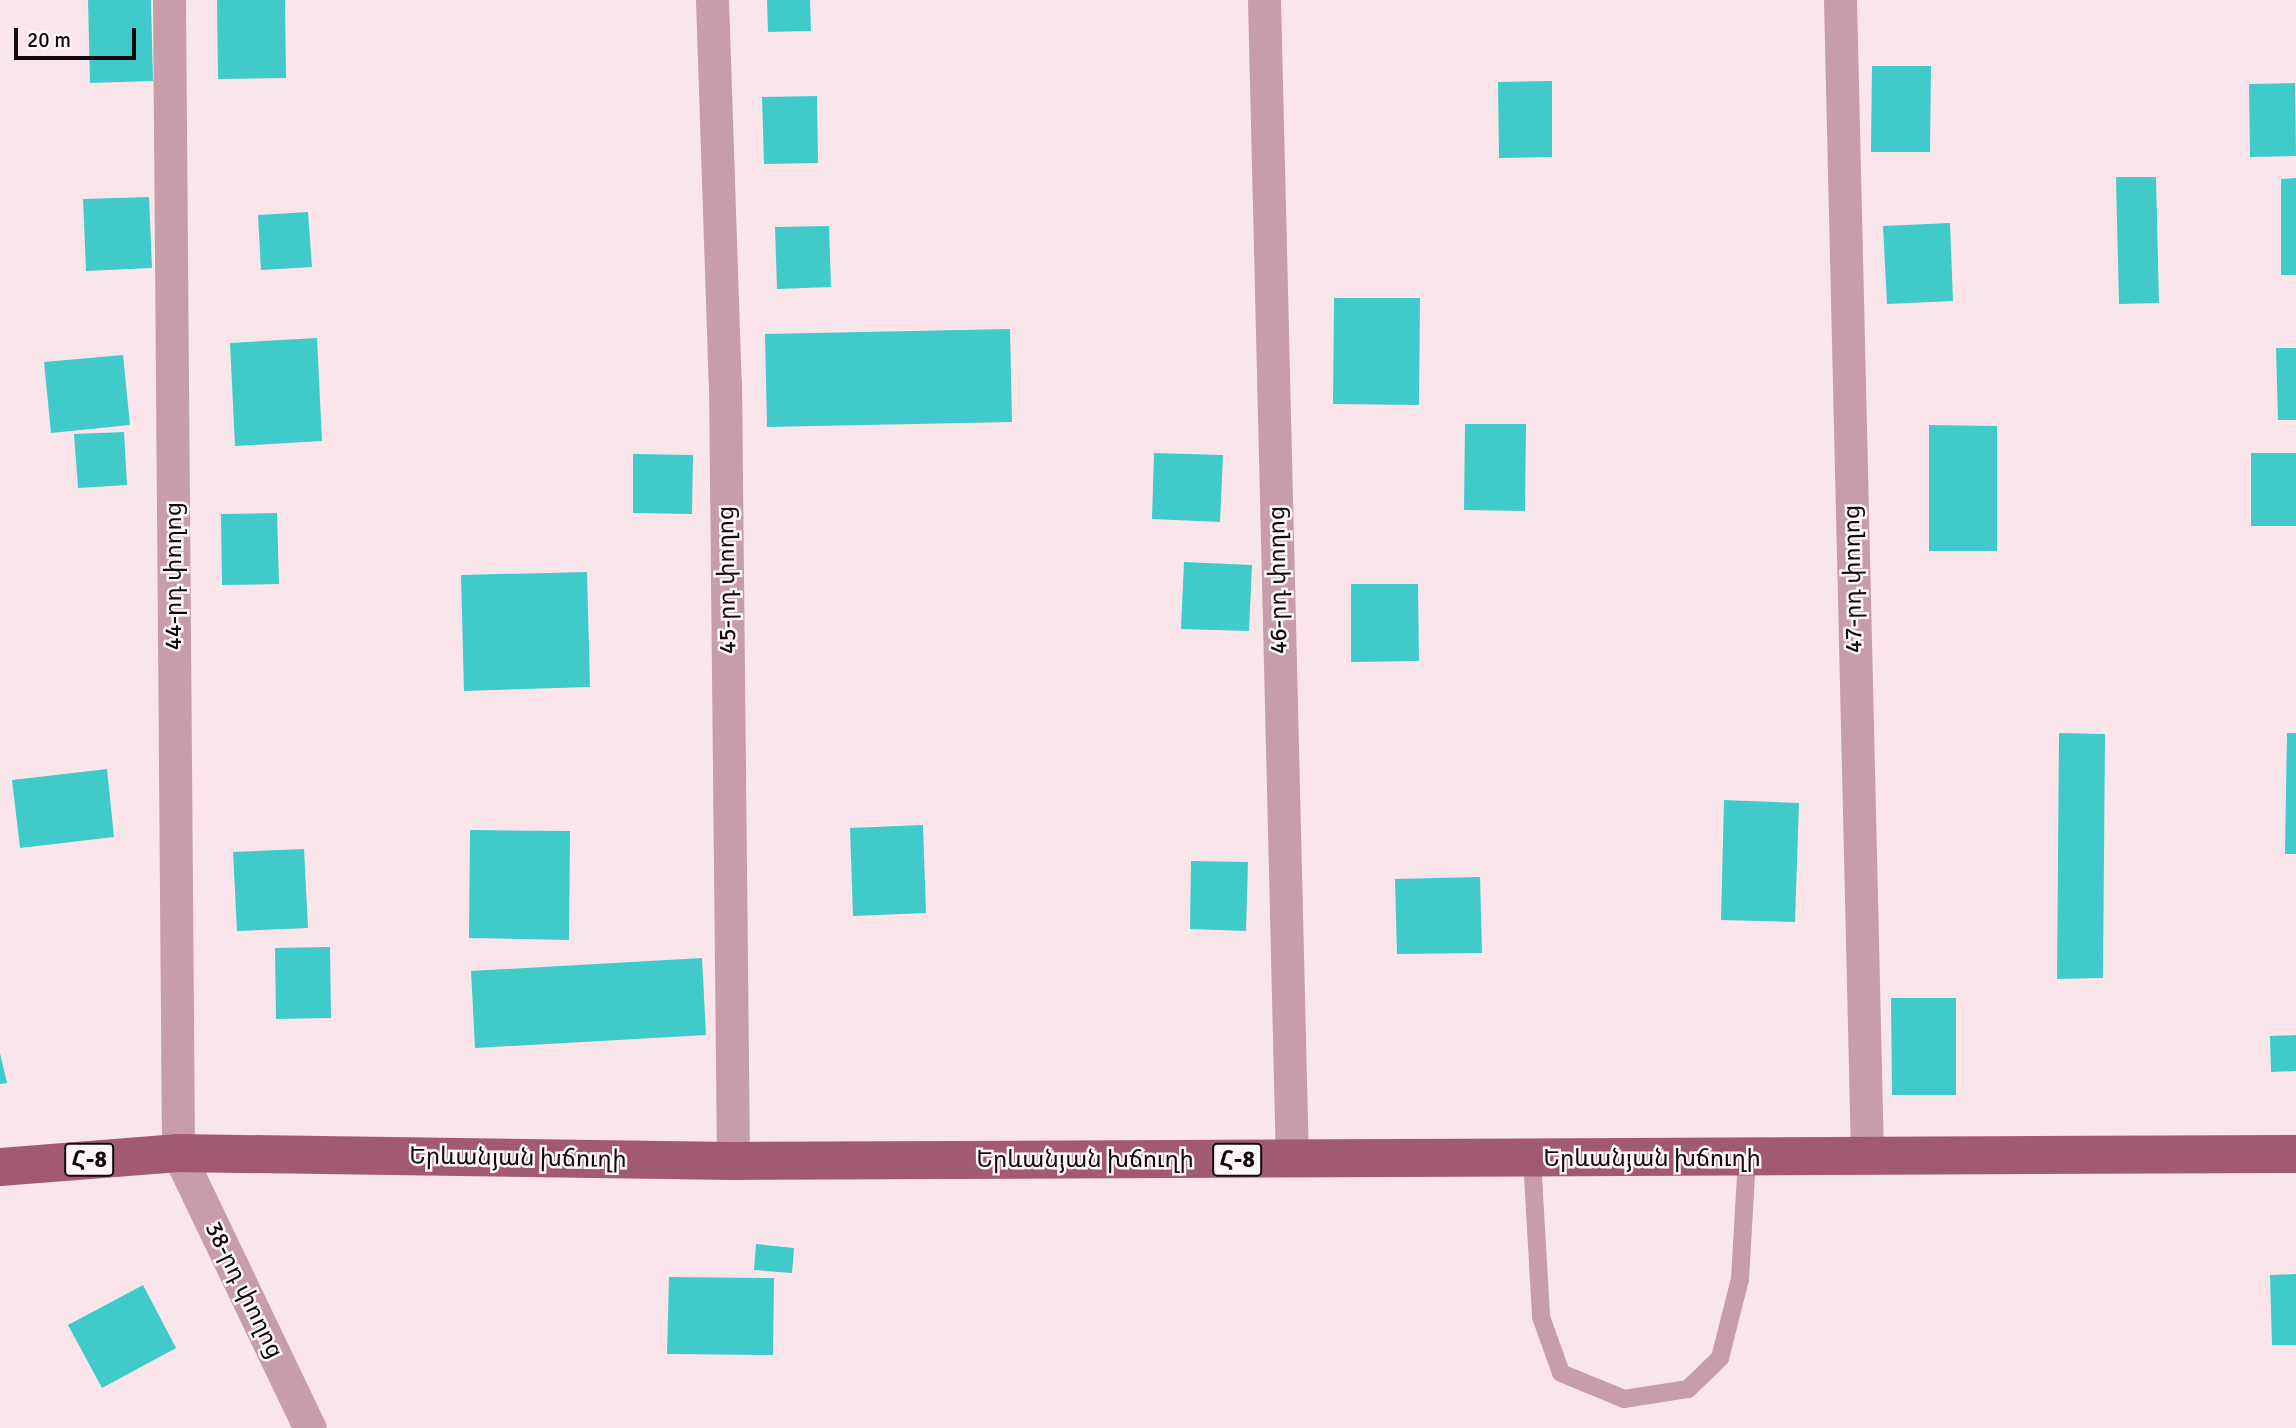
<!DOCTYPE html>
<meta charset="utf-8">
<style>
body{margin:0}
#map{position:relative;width:2296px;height:1428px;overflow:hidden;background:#fae5eb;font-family:Signika,"Noto Sans Armenian",sans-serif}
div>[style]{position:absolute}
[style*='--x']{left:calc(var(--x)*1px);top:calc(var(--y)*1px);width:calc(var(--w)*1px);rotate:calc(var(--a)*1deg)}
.building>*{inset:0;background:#41caca}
.lane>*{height:18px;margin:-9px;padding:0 9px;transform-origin:9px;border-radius:9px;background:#c69da9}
.street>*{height:33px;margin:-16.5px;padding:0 16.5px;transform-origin:16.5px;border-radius:16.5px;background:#c69da9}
.primary>*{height:38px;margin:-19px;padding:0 19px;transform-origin:19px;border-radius:19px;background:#a25a73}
span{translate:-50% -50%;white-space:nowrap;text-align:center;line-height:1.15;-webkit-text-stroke:5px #fff6f8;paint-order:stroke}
.shield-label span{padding:2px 5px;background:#fff6f8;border:2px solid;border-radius:5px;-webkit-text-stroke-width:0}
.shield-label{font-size:23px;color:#110a0c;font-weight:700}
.street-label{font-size:24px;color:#110a0c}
.scale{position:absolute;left:14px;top:28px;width:122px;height:32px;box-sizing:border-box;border:4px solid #110a0c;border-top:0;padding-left:9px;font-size:21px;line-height:24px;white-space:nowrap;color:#110a0c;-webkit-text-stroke:5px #fff6f8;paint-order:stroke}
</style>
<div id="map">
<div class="building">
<div style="clip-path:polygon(88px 0,151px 0,153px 81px,90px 83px)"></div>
<div style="clip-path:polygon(217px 0,285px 0,286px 78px,218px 79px)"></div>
<div style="clip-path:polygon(767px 0,810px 0,811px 31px,768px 32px)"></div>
<div style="clip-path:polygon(1872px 66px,1931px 66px,1930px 152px,1871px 152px)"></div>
<div style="clip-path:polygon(1552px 81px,1552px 157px,1499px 158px,1498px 82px)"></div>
<div style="clip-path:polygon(2295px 83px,2296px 156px,2250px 157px,2249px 84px)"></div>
<div style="clip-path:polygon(817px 96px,818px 163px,764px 164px,762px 97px)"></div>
<div style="clip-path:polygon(2116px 177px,2156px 177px,2159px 303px,2119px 304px)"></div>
<div style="clip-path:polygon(2296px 178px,2296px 275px,2281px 275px,2281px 179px)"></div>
<div style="clip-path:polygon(149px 197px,152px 268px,86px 271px,83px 199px)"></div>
<div style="clip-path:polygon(308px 212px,312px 267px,261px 270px,258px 215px)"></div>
<div style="clip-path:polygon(1950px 223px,1953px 301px,1887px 304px,1883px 226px)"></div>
<div style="clip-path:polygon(829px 226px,831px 287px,777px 289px,775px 227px)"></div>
<div style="clip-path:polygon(1334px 298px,1420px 298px,1419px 405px,1333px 404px)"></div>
<div style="clip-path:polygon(1010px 329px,1012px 422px,767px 427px,765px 334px)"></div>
<div style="clip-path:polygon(317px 338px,322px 441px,235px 446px,230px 343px)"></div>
<div style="clip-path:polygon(2276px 348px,2296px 348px,2296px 420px,2278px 420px)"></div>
<div style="clip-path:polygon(123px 355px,130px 425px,51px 433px,44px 362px)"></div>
<div style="clip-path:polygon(1465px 424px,1526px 424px,1525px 511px,1464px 510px)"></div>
<div style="clip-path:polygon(1929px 425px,1997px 426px,1997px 551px,1929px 551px)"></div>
<div style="clip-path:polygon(124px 432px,127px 485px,78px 488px,74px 434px)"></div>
<div style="clip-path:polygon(1154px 453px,1223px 455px,1220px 522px,1152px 519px)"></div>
<div style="clip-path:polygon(2251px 453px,2296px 453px,2296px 526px,2251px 526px)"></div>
<div style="clip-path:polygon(633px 454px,693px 455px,692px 514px,633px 513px)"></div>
<div style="clip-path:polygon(277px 513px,279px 584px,222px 585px,221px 514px)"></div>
<div style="clip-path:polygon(1184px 562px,1252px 565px,1249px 631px,1181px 629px)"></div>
<div style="clip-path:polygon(587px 572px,590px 687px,464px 691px,461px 575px)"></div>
<div style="clip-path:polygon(1351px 584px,1418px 584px,1419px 661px,1351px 662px)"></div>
<div style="clip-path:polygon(2059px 733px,2105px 734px,2103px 978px,2057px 979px)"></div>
<div style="clip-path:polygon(2287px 733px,2296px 733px,2296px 854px,2285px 854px)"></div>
<div style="clip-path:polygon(107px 769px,114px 837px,20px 848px,12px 780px)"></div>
<div style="clip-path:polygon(1724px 800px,1799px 803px,1795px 922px,1721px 920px)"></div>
<div style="clip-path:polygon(923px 825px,926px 913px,853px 916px,850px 828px)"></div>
<div style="clip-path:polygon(470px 830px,570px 831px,569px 940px,469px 938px)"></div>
<div style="clip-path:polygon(304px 849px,308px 928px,237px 931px,233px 852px)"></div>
<div style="clip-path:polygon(1191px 861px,1248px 862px,1246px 931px,1190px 929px)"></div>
<div style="clip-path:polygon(1480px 877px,1482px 953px,1397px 954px,1395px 879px)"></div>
<div style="clip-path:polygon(330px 947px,331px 1018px,276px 1019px,275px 948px)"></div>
<div style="clip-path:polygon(702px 958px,706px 1035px,475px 1048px,471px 971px)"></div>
<div style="clip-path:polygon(1891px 998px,1956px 998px,1956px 1095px,1892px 1095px)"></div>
<div style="clip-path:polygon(2296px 1035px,2296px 1071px,2271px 1072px,2270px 1036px)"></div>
<div style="clip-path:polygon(0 1053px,7px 1083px,0 1084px)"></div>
<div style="clip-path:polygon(756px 1244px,794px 1248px,792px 1273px,754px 1270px)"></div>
<div style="clip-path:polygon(2296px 1274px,2296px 1345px,2272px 1345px,2270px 1275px)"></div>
<div style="clip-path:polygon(669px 1277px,774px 1278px,773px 1355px,667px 1354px)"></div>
<div style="clip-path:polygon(143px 1285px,176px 1348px,102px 1388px,68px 1325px)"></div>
</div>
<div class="lane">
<div style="--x:1532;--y:1159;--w:158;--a:86.7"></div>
<div style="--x:1541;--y:1317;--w:59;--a:70.3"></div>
<div style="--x:1561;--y:1373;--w:68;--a:22.4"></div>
<div style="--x:1624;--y:1399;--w:65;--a:-8.9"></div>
<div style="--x:1688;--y:1389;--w:45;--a:-44.1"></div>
<div style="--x:1720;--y:1358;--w:81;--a:-75.8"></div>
<div style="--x:1740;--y:1279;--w:121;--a:-86.7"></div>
</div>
<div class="street">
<div style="--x:169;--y:0;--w:1153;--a:89.55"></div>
<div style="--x:178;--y:1153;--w:305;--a:64.4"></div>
<div style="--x:712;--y:0;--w:382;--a:88.1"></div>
<div style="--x:725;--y:382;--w:779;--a:89.41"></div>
<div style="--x:1264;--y:0;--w:1160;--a:88.62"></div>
<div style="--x:1840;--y:0;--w:1157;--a:88.66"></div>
</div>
<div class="primary">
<div style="--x:0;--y:1167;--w:179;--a:-4.5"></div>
<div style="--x:178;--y:1153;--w:555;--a:0.83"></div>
<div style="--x:733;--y:1161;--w:1563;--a:-0.26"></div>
</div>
<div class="shield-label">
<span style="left:89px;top:1160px">Հ-8</span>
<span style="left:1237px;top:1160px">Հ-8</span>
</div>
<div class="street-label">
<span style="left:174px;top:576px;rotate:-90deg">44-րդ փողոց</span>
<span style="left:1853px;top:579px;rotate:-91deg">47-րդ փողոց</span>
<span style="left:727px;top:580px;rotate:-91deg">45-րդ փողոց</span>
<span style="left:1278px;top:580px;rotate:-91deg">46-րդ փողոց</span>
<span style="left:518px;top:1158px;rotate:1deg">Երևանյան խճուղի</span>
<span style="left:1652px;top:1159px">Երևանյան խճուղի</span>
<span style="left:1085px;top:1160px">Երևանյան խճուղի</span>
<span style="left:244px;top:1290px;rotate:64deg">38-րդ փողոց</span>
</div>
<div class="scale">20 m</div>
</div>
